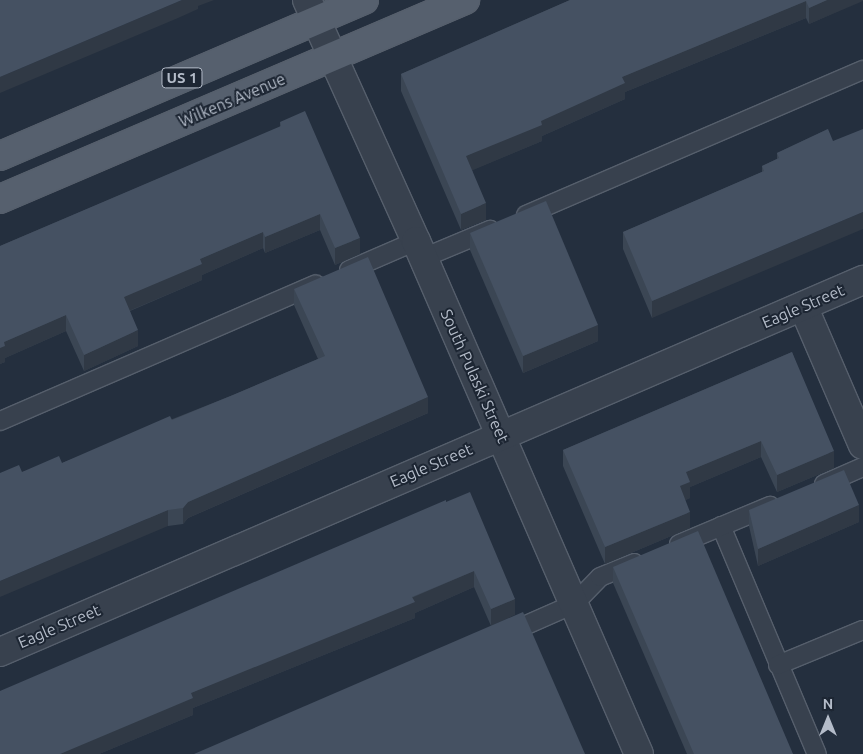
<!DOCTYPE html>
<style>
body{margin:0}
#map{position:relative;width:863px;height:754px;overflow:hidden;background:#242f3e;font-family:Ubuntu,sans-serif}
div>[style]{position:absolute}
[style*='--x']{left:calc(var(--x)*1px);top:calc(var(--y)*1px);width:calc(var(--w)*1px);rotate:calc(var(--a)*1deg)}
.roads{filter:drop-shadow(1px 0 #565f6c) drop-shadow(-1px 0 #565f6c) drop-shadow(0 1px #565f6c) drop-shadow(0 -1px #565f6c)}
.lane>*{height:18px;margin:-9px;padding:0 9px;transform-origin:9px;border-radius:9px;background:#38414e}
.street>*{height:28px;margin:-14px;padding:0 14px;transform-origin:14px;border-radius:14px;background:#38414e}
.primary>*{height:28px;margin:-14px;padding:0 14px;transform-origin:14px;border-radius:14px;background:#56606e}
.wall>*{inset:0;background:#3b4654}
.shaded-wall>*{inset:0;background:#303945}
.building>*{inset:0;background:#455162}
span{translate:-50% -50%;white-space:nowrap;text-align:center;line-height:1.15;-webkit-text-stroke:4px #1d2633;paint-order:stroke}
.shield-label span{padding:1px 4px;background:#1d2633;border:1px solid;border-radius:4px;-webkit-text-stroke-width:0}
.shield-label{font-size:15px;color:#b4bcc9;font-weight:700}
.street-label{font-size:16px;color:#b4bcc9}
.north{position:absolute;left:803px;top:694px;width:50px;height:50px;-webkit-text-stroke:4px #1d2633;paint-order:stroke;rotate:0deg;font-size:14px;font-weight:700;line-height:20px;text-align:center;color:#b4bcc9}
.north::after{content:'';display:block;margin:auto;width:18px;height:22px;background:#b4bcc9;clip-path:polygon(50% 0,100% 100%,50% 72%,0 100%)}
</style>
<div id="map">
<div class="roads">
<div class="lane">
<div style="--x:526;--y:215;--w:367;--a:-23.3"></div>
<div style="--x:423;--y:258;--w:73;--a:-22.7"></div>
<div style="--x:349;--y:270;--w:73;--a:-23.4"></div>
<div style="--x:0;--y:421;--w:344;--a:-23.4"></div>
<div style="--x:824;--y:484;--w:43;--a:-23.6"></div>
<div style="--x:721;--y:526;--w:247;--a:67.2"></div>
<div style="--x:679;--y:544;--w:99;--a:-22.7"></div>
<div style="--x:508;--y:633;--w:72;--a:-23.7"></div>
<div style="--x:574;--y:604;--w:37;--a:-46"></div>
<div style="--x:600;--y:577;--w:37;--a:-22"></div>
<div style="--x:778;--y:665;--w:92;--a:-22.4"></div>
</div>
<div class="street">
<div style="--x:307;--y:0;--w:265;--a:65.7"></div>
<div style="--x:416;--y:241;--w:559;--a:66.51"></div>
<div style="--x:803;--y:306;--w:151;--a:66.7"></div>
<div style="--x:0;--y:652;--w:940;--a:-23.32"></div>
</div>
<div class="primary">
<div style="--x:0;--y:156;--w:396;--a:-23.2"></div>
<div style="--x:0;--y:199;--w:506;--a:-23.17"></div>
</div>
</div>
<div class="wall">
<div style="clip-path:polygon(570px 0,863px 0,809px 24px,806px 18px,625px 92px,625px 99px,542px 136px,542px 141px,472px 170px,486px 220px,461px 230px,401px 91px,401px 74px)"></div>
<div style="clip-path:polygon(280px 122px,360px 254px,335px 265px,320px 230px,265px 253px,263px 248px,202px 275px,202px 280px,130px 311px,138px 346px,84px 371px,66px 331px,5px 358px,5px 362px,0 364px,0 246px,280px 127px)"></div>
<div style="clip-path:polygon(828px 129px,652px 318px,623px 249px,623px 232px,762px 172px,762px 166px,777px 159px,777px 153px)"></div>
<div style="clip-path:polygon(470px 233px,598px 341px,523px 373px,470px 250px)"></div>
<div style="clip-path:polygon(294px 289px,428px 413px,188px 518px,183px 524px,168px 526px,22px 472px,62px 463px,233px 395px,318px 359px,294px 305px)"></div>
<div style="clip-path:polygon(792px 352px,834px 468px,777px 492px,761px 457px,690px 487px,690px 498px,685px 500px,690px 528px,605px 564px,563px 466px,563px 450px)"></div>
<div style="clip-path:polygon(446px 502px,515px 599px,491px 626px,474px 587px,415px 613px,415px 618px,193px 708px,193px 715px,99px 754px,0 754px)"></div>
<div style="clip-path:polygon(749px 510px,859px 522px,758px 566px,749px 526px)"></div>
<div style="clip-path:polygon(613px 567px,793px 754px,687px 754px,613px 583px)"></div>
</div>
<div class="shaded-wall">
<div style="clip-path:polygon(182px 0,214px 0,198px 6px,198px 9px,178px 18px,0 93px,0 77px)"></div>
<div style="clip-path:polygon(827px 0,863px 0,863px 1px,809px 24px,809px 8px)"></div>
<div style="clip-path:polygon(806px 1px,806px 18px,625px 92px,625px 99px,542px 136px,542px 141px,466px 173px,466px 156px,541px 121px,622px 77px)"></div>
<div style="clip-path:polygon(486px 203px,486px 220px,461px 230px,461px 214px)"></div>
<div style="clip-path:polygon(863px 212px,863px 229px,652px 318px,652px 301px)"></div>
<div style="clip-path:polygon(320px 214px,320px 230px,265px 253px,265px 237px)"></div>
<div style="clip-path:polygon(263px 232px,263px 248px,202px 275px,202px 280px,124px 313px,124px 297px,200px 259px)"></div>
<div style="clip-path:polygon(360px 238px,360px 254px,335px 265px,335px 248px)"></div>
<div style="clip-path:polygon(66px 315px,66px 331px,5px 358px,5px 362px,0 364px,0 348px,4px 342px)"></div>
<div style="clip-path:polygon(598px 325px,598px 341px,523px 373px,523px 356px)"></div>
<div style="clip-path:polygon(138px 330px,138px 346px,84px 371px,84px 355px)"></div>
<div style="clip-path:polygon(428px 397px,428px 413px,188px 518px,183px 524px,183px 508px,188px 502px)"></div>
<div style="clip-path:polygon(761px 441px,761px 457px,690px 487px,690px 498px,680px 503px,680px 486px,686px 472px)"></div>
<div style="clip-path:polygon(834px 451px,834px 468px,777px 492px,777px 475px)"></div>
<div style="clip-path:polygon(859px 505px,859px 522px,758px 566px,758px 549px)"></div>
<div style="clip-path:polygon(168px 510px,168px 526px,0 597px,0 581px)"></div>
<div style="clip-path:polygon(690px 512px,690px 528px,605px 564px,605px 547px)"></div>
<div style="clip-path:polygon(474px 571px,474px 587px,415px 613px,415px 618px,193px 708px,193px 715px,99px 754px,60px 754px,191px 693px)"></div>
<div style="clip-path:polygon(515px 599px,515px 615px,491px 626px,491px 609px)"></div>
</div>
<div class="building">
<div style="clip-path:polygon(0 0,182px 0,0 77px)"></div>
<div style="clip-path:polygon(570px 0,827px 0,809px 8px,806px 1px,622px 77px,625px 83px,541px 121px,542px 125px,466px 156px,486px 203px,461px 214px,401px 74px)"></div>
<div style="clip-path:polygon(305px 111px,360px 238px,335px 248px,320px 214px,265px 237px,263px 232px,200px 259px,202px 264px,124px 297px,138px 330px,84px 355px,66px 315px,4px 342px,5px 346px,0 348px,0 246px,281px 126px,280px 122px)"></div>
<div style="clip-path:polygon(828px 129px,833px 141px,863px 129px,863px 212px,652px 301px,623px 232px,764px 171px,762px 166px,779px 158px,777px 153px)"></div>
<div style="clip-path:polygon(546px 201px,598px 325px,523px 356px,470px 233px)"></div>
<div style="clip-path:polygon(368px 257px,428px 397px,188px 502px,183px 508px,168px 510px,0 581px,0 473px,19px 465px,22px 472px,59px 456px,62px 463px,170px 416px,172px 420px,233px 395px,325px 356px,294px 289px)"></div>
<div style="clip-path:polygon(792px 352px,834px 451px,777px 475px,761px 441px,686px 472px,690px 482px,680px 486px,690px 512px,605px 547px,563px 450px)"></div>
<div style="clip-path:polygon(844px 470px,859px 505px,758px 549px,749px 510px)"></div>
<div style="clip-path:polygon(470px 492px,515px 599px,491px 609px,474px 571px,412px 597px,415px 602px,191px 693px,193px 698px,60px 754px,0 754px,0 691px,446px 500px,446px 502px)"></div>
<div style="clip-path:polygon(698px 531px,793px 754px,694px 754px,613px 567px)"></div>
<div style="clip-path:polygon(523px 612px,585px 754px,194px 754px)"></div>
</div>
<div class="shield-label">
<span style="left:182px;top:78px">US 1</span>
</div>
<div class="street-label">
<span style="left:232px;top:100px;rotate:-23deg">Wilkens Avenue</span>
<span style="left:803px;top:306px;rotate:-23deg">Eagle Street</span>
<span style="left:475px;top:376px;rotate:66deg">South Pulaski Street</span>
<span style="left:431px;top:465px;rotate:-23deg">Eagle Street</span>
<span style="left:59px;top:626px;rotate:-23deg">Eagle Street</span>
</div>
<div class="north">N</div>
</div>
